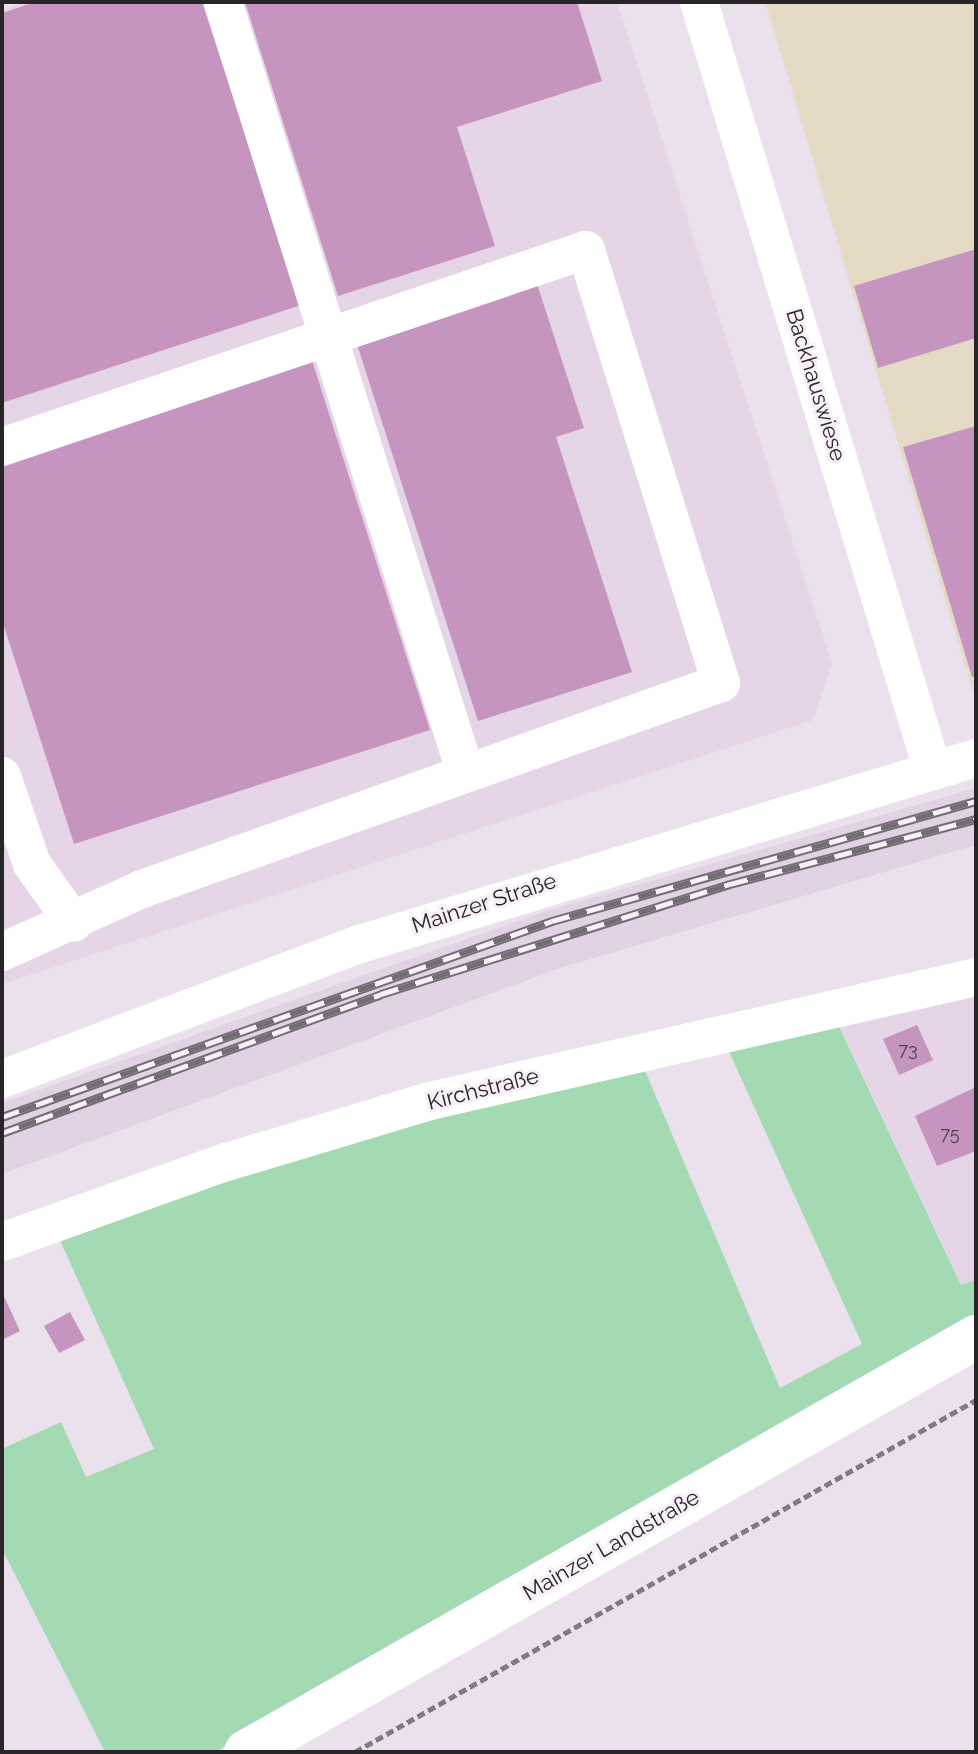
<!DOCTYPE html>
<meta charset="utf-8">
<style>
body{margin:0}
#map{position:relative;width:978px;height:1754px;overflow:hidden;background:#eae1ec;font-family:Raleway,sans-serif}
div>[style]{position:absolute}
[style*='--x']{left:calc(var(--x)*1px);top:calc(var(--y)*1px);width:calc(var(--w)*1px);rotate:calc(var(--a)*1deg)}
.commercial>*{inset:0;background:#e5dac5}
.industrial>*{inset:0;background:#e6d5e6}
.built>*{inset:0;background:#e2d3e4}
.green>*{inset:0;background:#a3dab4}
.building>*{inset:0;background:#c595bf}
.path>*{height:5px;margin-top:-2.5px;transform-origin:0;background:repeating-linear-gradient(90deg,#807a81 0 8px,transparent 0 12px)}
.minor>*{height:38px;margin:-19px;padding:0 19px;transform-origin:19px;border-radius:19px;background:#fff}
.major>*{height:44px;margin:-22px;padding:0 22px;transform-origin:22px;border-radius:22px;background:#fff}
.rail>*{height:9px;margin-top:-4.5px;transform-origin:0;background:repeating-linear-gradient(90deg,#f8eff9 0 18px,#726c73 0 36px);box-sizing:border-box;border-block:2px solid #726c73}
span{translate:-50% -50%;white-space:nowrap;text-align:center;line-height:1.15;-webkit-text-stroke:6px #f8eff9;paint-order:stroke}
.number-label{font-size:18px;color:#4f414e}
.number-label span{-webkit-text-stroke-width:0}
.street-label{font-size:22px;color:#282529}
.frame{position:absolute;inset:0;border:4px solid #282529;pointer-events:none}
</style>
<div id="map">
<div class="commercial">
<div style="clip-path:polygon(976px 2px,976px 702px,766px 4px)"></div>
</div>
<div class="industrial">
<div style="clip-path:polygon(25px 2px,617px 2px,832px 663px,813px 720px,2px 984px,2px 10px)"></div>
<div style="clip-path:polygon(976px 995px,976px 1280px,962px 1286px,837px 1020px)"></div>
</div>
<div class="built">
<div style="clip-path:polygon(976px 788px,976px 845px,560px 968px,2px 1174px,2px 1103px,546px 911px)"></div>
</div>
<div class="green">
<div style="clip-path:polygon(836px 1020px,961px 1285px,976px 1280px,976px 1323px,215px 1752px,105px 1752px,2px 1549px,2px 1449px,61px 1422px,86px 1477px,154px 1449px,59px 1238px,230px 1170px,640px 1059px,780px 1388px,862px 1344px,722px 1036px)"></div>
</div>
<div class="building">
<div style="clip-path:polygon(35px 2px,202px 2px,301px 305px,2px 403px,2px 13px)"></div>
<div style="clip-path:polygon(245px 2px,577px 2px,602px 81px,457px 127px,495px 246px,338px 296px)"></div>
<div style="clip-path:polygon(976px 249px,976px 338px,878px 368px,854px 286px)"></div>
<div style="clip-path:polygon(535px 278px,584px 428px,556px 437px,632px 672px,478px 721px,354px 335px)"></div>
<div style="clip-path:polygon(309px 351px,430px 730px,74px 844px,2px 620px,2px 449px)"></div>
<div style="clip-path:polygon(976px 426px,976px 676px,972px 677px,903px 447px)"></div>
<div style="clip-path:polygon(917px 1025px,933px 1060px,899px 1075px,883px 1039px)"></div>
<div style="clip-path:polygon(976px 1087px,976px 1151px,937px 1166px,915px 1116px)"></div>
<div style="clip-path:polygon(2px 1292px,20px 1331px,2px 1340px)"></div>
<div style="clip-path:polygon(70px 1312px,85px 1340px,59px 1353px,44px 1326px)"></div>
</div>
<div class="path">
<div style="--x:355;--y:1752;--w:714;--a:-29.55"></div>
</div>
<div class="minor">
<div style="--x:223;--y:2;--w:806;--a:72.53"></div>
<div style="--x:699;--y:2;--w:801;--a:73.08"></div>
<div style="--x:2;--y:447;--w:616;--a:-18.64"></div>
<div style="--x:586;--y:250;--w:454;--a:72.7"></div>
<div style="--x:721;--y:683;--w:615;--a:160.42"></div>
<div style="--x:142;--y:889;--w:154;--a:155.8"></div>
<div style="--x:2;--y:776;--w:93;--a:71.2"></div>
<div style="--x:32;--y:864;--w:72;--a:54.6"></div>
<div style="--x:2;--y:1079;--w:383;--a:-20.7"></div>
<div style="--x:360;--y:944;--w:643;--a:-16.8"></div>
<div style="--x:2;--y:1242;--w:232;--a:-19.7"></div>
<div style="--x:220;--y:1164;--w:219;--a:-16.7"></div>
<div style="--x:430;--y:1101;--w:560;--a:-12.8"></div>
</div>
<div class="major">
<div style="--x:246;--y:1752;--w:840;--a:-29.62"></div>
</div>
<div class="rail">
<div style="--x:2;--y:1117;--w:584;--a:-19.61"></div>
<div style="--x:552;--y:921;--w:441;--a:-15.8"></div>
<div style="--x:2;--y:1133;--w:404;--a:-20.1"></div>
<div style="--x:381;--y:994;--w:366;--a:-17.5"></div>
<div style="--x:730;--y:884;--w:254;--a:-14.8"></div>
</div>
<div class="number-label">
<span style="left:908px;top:1050px">73</span>
<span style="left:950px;top:1134px">75</span>
</div>
<div class="street-label">
<span style="left:816px;top:385px;rotate:73deg">Backhauswiese</span>
<span style="left:484px;top:903px;rotate:-18deg">Mainzer Straße</span>
<span style="left:483px;top:1089px;rotate:-14deg">Kirchstraße</span>
<span style="left:611px;top:1545px;rotate:-30deg">Mainzer Landstraße</span>
</div>
<div class="frame"></div>
</div>
